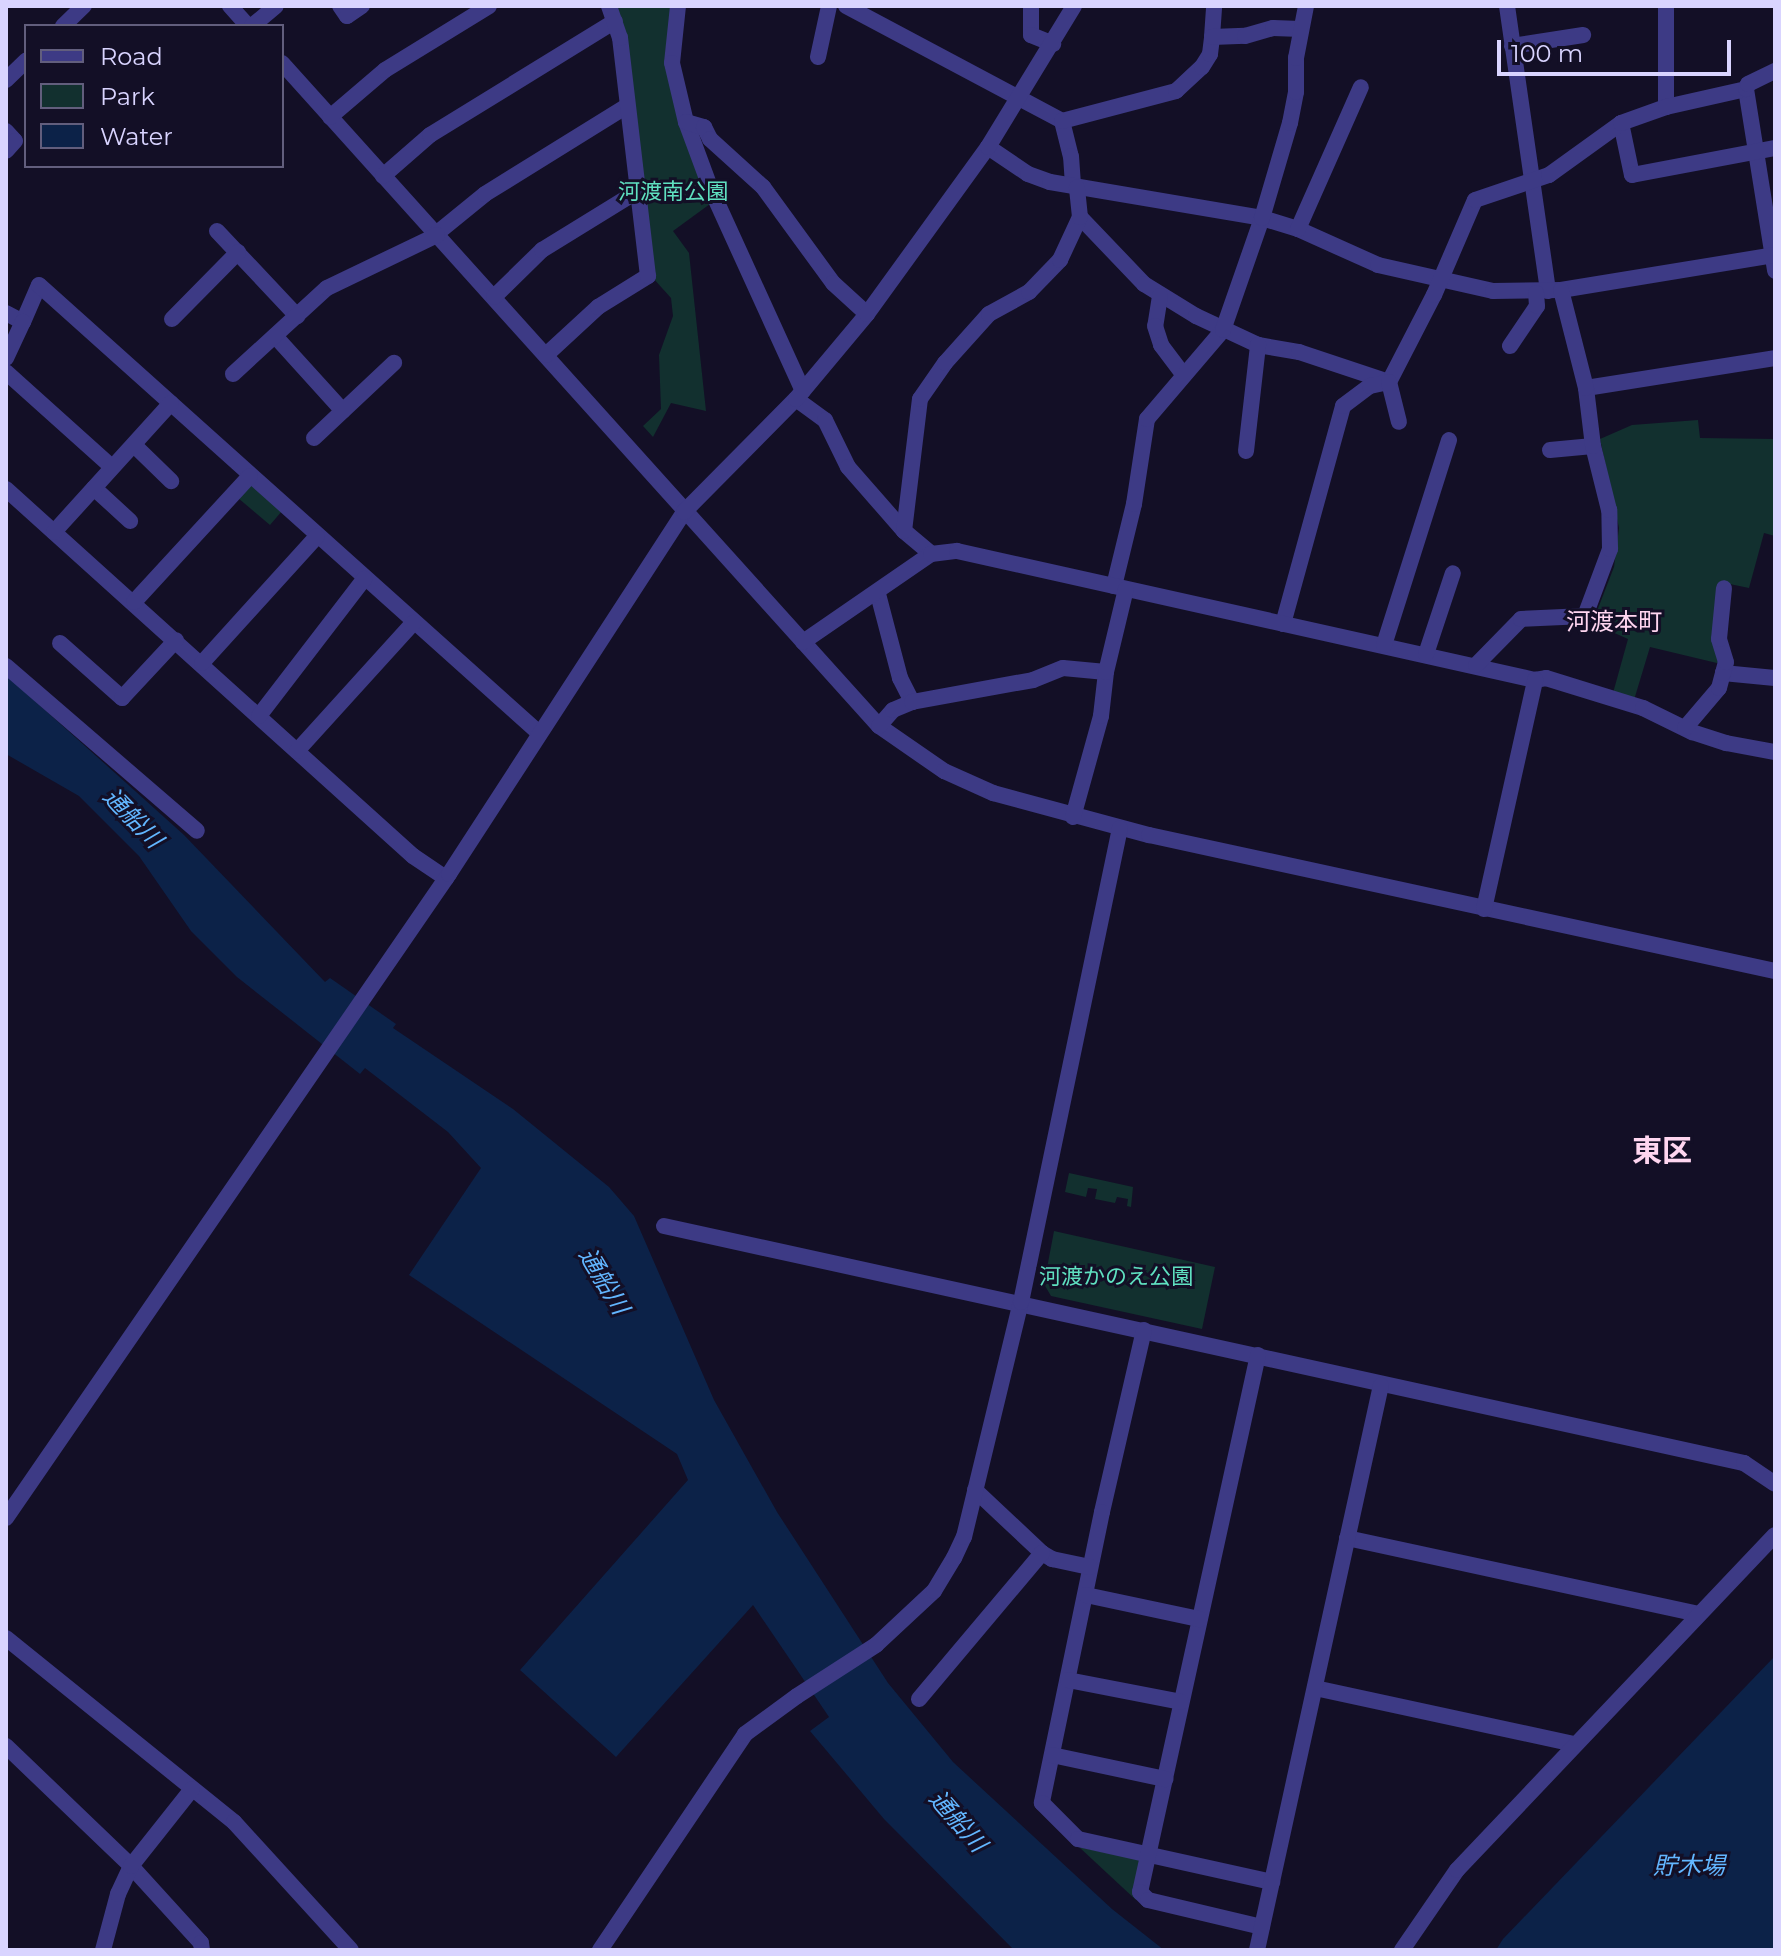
<!DOCTYPE html>
<meta charset="utf-8">
<style>
body{margin:0}
#map{position:relative;width:1781px;height:1956px;overflow:hidden;background:#130f26;font-family:Montserrat,"Noto Sans JP",sans-serif}
div>[style]{position:absolute}
[style*='--x']{left:calc(var(--x)*1px);top:calc(var(--y)*1px);width:calc(var(--w)*1px);rotate:calc(var(--a)*1deg)}
.green>*{inset:0;background:#12302f}
.water>*{inset:0;background:#0c2248}
.minor>*{height:16px;margin:-8px;padding:0 8px;transform-origin:8px;border-radius:8px;background:#3d3a85}
span{translate:-50% -50%;white-space:nowrap;text-align:center;line-height:1.15;-webkit-text-stroke:6px #130f26;paint-order:stroke}
.park-label{font-size:22px;color:#5fe0c0}
.neighbourhood-label{font-size:24px;color:#ffd6f0}
.water-label{font-size:24px;color:#62b6ff;font-style:italic}
.district-label{font-size:30px;color:#ffd6f0;font-weight:700}
.frame{position:absolute;inset:0;border:8px solid #d9d4ff;pointer-events:none}
.legend{position:absolute;left:24px;top:24px;width:260px;height:144px;box-sizing:border-box;background:#130f26;border:2px solid #625e7d;margin:0;padding:10px 14px;list-style:none;font-size:24px;color:#d9d4ff}
.legend li{display:flex;align-items:center;gap:16px;height:40px}
.legend b{width:40px;border:2px solid #625e7d}
.scale{position:absolute;left:1497px;top:40px;width:234px;height:36px;box-sizing:border-box;border:4px solid #d9d4ff;border-top:0;padding-left:10px;font-size:24px;line-height:28px;white-space:nowrap;color:#d9d4ff;-webkit-text-stroke:6px #130f26;paint-order:stroke}
</style>
<div id="map">
<div class="green">
<div style="clip-path:polygon(615px 6px,672px 6px,665px 65px,710px 204px,673px 231px,689px 253px,706px 411px,671px 403px,653px 437px,643px 426px,661px 409px,659px 355px,673px 316px,671px 298px,653px 278px)"></div>
<div style="clip-path:polygon(1698px 420px,1700px 438px,1775px 439px,1775px 536px,1764px 533px,1749px 588px,1720px 582px,1721px 664px,1650px 647px,1634px 700px,1613px 693px,1628px 639px,1610px 631px,1614px 619px,1597px 611px,1614px 567px,1619px 528px,1600px 439px,1632px 425px)"></div>
<div style="clip-path:polygon(251px 483px,282px 511px,270px 525px,238px 498px)"></div>
<div style="clip-path:polygon(1069px 1173px,1133px 1187px,1131px 1207px,1127px 1206px,1128px 1199px,1117px 1197px,1115px 1203px,1095px 1199px,1097px 1189px,1088px 1188px,1086px 1197px,1065px 1192px)"></div>
<div style="clip-path:polygon(1054px 1231px,1215px 1267px,1202px 1329px,1051px 1296px,1044px 1284px)"></div>
<div style="clip-path:polygon(1079px 1847px,1140px 1860px,1144px 1866px,1136px 1900px)"></div>
</div>
<div class="water">
<div style="clip-path:polygon(6px 675px,184px 835px,325px 982px,330px 978px,396px 1024px,393px 1028px,513px 1109px,609px 1187px,634px 1216px,714px 1400px,777px 1512px,888px 1683px,953px 1762px,1112px 1909px,1164px 1950px,1014px 1950px,884px 1819px,810px 1731px,829px 1717px,753px 1605px,616px 1757px,520px 1670px,688px 1480px,677px 1454px,409px 1275px,481px 1168px,448px 1132px,365px 1068px,360px 1074px,237px 977px,191px 931px,139px 856px,79px 796px,6px 754px)"></div>
<div style="clip-path:polygon(1775px 1656px,1775px 1950px,1496px 1950px,1503px 1939px)"></div>
</div>
<div class="minor">
<div style="--x:230;--y:6;--w:27;--a:48"></div>
<div style="--x:340;--y:6;--w:12;--a:55"></div>
<div style="--x:347;--y:16;--w:18;--a:-34"></div>
<div style="--x:678;--y:6;--w:57;--a:96"></div>
<div style="--x:672;--y:63;--w:61;--a:76.7"></div>
<div style="--x:686;--y:122;--w:69;--a:69.7"></div>
<div style="--x:710;--y:187;--w:224;--a:65.5"></div>
<div style="--x:846;--y:6;--w:245;--a:28"></div>
<div style="--x:1062;--y:121;--w:36;--a:76"></div>
<div style="--x:1071;--y:156;--w:30;--a:86"></div>
<div style="--x:1031;--y:6;--w:29;--a:90"></div>
<div style="--x:1031;--y:35;--w:24;--a:22"></div>
<div style="--x:1507;--y:6;--w:288;--a:81.8"></div>
<div style="--x:1666;--y:6;--w:101;--a:90"></div>
<div style="--x:63;--y:26;--w:29;--a:-44"></div>
<div style="--x:252;--y:26;--w:31;--a:-40"></div>
<div style="--x:1212;--y:37;--w:31;--a:-86"></div>
<div style="--x:1512;--y:46;--w:72;--a:-8.8"></div>
<div style="--x:818;--y:57;--w:52;--a:-77.8"></div>
<div style="--x:282;--y:63;--w:892;--a:48"></div>
<div style="--x:879;--y:726;--w:79;--a:34.7"></div>
<div style="--x:944;--y:771;--w:54;--a:24.2"></div>
<div style="--x:993;--y:793;--w:162;--a:15.1"></div>
<div style="--x:1149;--y:835;--w:641;--a:12.26"></div>
<div style="--x:6;--y:80;--w:28;--a:-44"></div>
<div style="--x:1746;--y:89;--w:184;--a:80.9"></div>
<div style="--x:330;--y:117;--w:72;--a:-40.5"></div>
<div style="--x:385;--y:70;--w:122;--a:-31.6"></div>
<div style="--x:1062;--y:121;--w:118;--a:-14.7"></div>
<div style="--x:1176;--y:91;--w:35;--a:-43"></div>
<div style="--x:1202;--y:67;--w:15;--a:-58"></div>
<div style="--x:1210;--y:54;--w:17;--a:-83"></div>
<div style="--x:1212;--y:37;--w:33;--a:-2"></div>
<div style="--x:1245;--y:36;--w:29;--a:-16"></div>
<div style="--x:1273;--y:28;--w:28;--a:2"></div>
<div style="--x:686;--y:122;--w:19;--a:16"></div>
<div style="--x:704;--y:127;--w:13;--a:63"></div>
<div style="--x:710;--y:139;--w:72;--a:42.2"></div>
<div style="--x:763;--y:187;--w:119;--a:53.9"></div>
<div style="--x:833;--y:283;--w:46;--a:42.4"></div>
<div style="--x:1621;--y:123;--w:53;--a:78.1"></div>
<div style="--x:1632;--y:175;--w:146;--a:-10.7"></div>
<div style="--x:6;--y:131;--w:13;--a:48"></div>
<div style="--x:15;--y:141;--w:13;--a:132"></div>
<div style="--x:988;--y:147;--w:48;--a:34"></div>
<div style="--x:1028;--y:174;--w:23;--a:20"></div>
<div style="--x:1050;--y:182;--w:215;--a:9.6"></div>
<div style="--x:1262;--y:218;--w:38;--a:17"></div>
<div style="--x:1298;--y:229;--w:88;--a:24.2"></div>
<div style="--x:1378;--y:265;--w:118;--a:12.7"></div>
<div style="--x:1493;--y:291;--w:68;--a:-0.8"></div>
<div style="--x:1561;--y:290;--w:217;--a:-9.3"></div>
<div style="--x:383;--y:176;--w:62;--a:-41.1"></div>
<div style="--x:430;--y:135;--w:217;--a:-31.6"></div>
<div style="--x:1080;--y:217;--w:93;--a:46.3"></div>
<div style="--x:1144;--y:284;--w:61;--a:31.6"></div>
<div style="--x:1196;--y:316;--w:68;--a:25.1"></div>
<div style="--x:1258;--y:345;--w:42;--a:9.7"></div>
<div style="--x:1299;--y:352;--w:95;--a:18.4"></div>
<div style="--x:1389;--y:382;--w:98;--a:-62.7"></div>
<div style="--x:1434;--y:295;--w:103;--a:-66.7"></div>
<div style="--x:1475;--y:200;--w:78;--a:-18.7"></div>
<div style="--x:1549;--y:175;--w:89;--a:-35.8"></div>
<div style="--x:1621;--y:123;--w:48;--a:-19.6"></div>
<div style="--x:1666;--y:107;--w:82;--a:-12.7"></div>
<div style="--x:1746;--y:89;--w:5;--a:-68"></div>
<div style="--x:1748;--y:84;--w:30;--a:-26"></div>
<div style="--x:1298;--y:229;--w:155;--a:-66.1"></div>
<div style="--x:217;--y:231;--w:117;--a:46.7"></div>
<div style="--x:436;--y:234;--w:63;--a:-39.2"></div>
<div style="--x:485;--y:194;--w:167;--a:-31.8"></div>
<div style="--x:1160;--y:296;--w:30;--a:99"></div>
<div style="--x:1155;--y:326;--w:20;--a:72"></div>
<div style="--x:1161;--y:345;--w:36;--a:53"></div>
<div style="--x:494;--y:297;--w:67;--a:-44.4"></div>
<div style="--x:542;--y:250;--w:113;--a:-31.6"></div>
<div style="--x:6;--y:313;--w:19;--a:28"></div>
<div style="--x:23;--y:322;--w:40;--a:-66.6"></div>
<div style="--x:39;--y:285;--w:671;--a:41.86"></div>
<div style="--x:172;--y:319;--w:94;--a:-45.4"></div>
<div style="--x:275;--y:336;--w:101;--a:47.8"></div>
<div style="--x:1510;--y:346;--w:48;--a:-56"></div>
<div style="--x:1537;--y:306;--w:13;--a:-94"></div>
<div style="--x:546;--y:355;--w:71;--a:-42.7"></div>
<div style="--x:598;--y:307;--w:59;--a:-31.8"></div>
<div style="--x:648;--y:276;--w:240;--a:-96.7"></div>
<div style="--x:620;--y:38;--w:34;--a:-109"></div>
<div style="--x:6;--y:358;--w:40;--a:-65"></div>
<div style="--x:6;--y:372;--w:142;--a:41.9"></div>
<div style="--x:233;--y:374;--w:127;--a:-42.5"></div>
<div style="--x:327;--y:288;--w:122;--a:-25.7"></div>
<div style="--x:1586;--y:388;--w:191;--a:-9"></div>
<div style="--x:796;--y:399;--w:36;--a:36"></div>
<div style="--x:825;--y:420;--w:52;--a:63.9"></div>
<div style="--x:848;--y:467;--w:85;--a:48.8"></div>
<div style="--x:904;--y:531;--w:35;--a:40"></div>
<div style="--x:314;--y:438;--w:110;--a:-43.2"></div>
<div style="--x:134;--y:445;--w:52;--a:44.2"></div>
<div style="--x:1550;--y:450;--w:43;--a:-5.3"></div>
<div style="--x:1246;--y:451;--w:107;--a:-83.5"></div>
<div style="--x:94;--y:488;--w:49;--a:42.5"></div>
<div style="--x:6;--y:489;--w:548;--a:42.04"></div>
<div style="--x:413;--y:856;--w:40;--a:34"></div>
<div style="--x:904;--y:531;--w:133;--a:-83.1"></div>
<div style="--x:920;--y:399;--w:44;--a:-55.2"></div>
<div style="--x:945;--y:363;--w:66;--a:-48.1"></div>
<div style="--x:989;--y:314;--w:46;--a:-28.8"></div>
<div style="--x:1029;--y:292;--w:45;--a:-45.9"></div>
<div style="--x:1060;--y:260;--w:47;--a:-65.1"></div>
<div style="--x:1080;--y:217;--w:30;--a:-96"></div>
<div style="--x:54;--y:532;--w:174;--a:-47.8"></div>
<div style="--x:1114;--y:586;--w:84;--a:-76.3"></div>
<div style="--x:1134;--y:504;--w:86;--a:-81.3"></div>
<div style="--x:1147;--y:419;--w:117;--a:-49.5"></div>
<div style="--x:1223;--y:330;--w:119;--a:-70.8"></div>
<div style="--x:1262;--y:218;--w:99;--a:-73.6"></div>
<div style="--x:1290;--y:123;--w:32;--a:-79"></div>
<div style="--x:1296;--y:92;--w:34;--a:-90"></div>
<div style="--x:1296;--y:58;--w:53;--a:-79.1"></div>
<div style="--x:878;--y:594;--w:87;--a:75.3"></div>
<div style="--x:900;--y:678;--w:27;--a:63"></div>
<div style="--x:134;--y:602;--w:171;--a:-47.4"></div>
<div style="--x:1283;--y:624;--w:226;--a:-74.6"></div>
<div style="--x:1343;--y:406;--w:34;--a:-37"></div>
<div style="--x:1370;--y:386;--w:19;--a:-12"></div>
<div style="--x:1389;--y:382;--w:41;--a:76"></div>
<div style="--x:803;--y:642;--w:155;--a:-34.5"></div>
<div style="--x:931;--y:554;--w:26;--a:-7"></div>
<div style="--x:957;--y:551;--w:592;--a:12.58"></div>
<div style="--x:1535;--y:680;--w:11;--a:-10"></div>
<div style="--x:1546;--y:678;--w:102;--a:17.2"></div>
<div style="--x:1643;--y:708;--w:55;--a:26.1"></div>
<div style="--x:1692;--y:732;--w:36;--a:18"></div>
<div style="--x:1726;--y:743;--w:50;--a:10.4"></div>
<div style="--x:60;--y:643;--w:83;--a:41.6"></div>
<div style="--x:122;--y:698;--w:79;--a:-47"></div>
<div style="--x:1384;--y:645;--w:215;--a:-72.4"></div>
<div style="--x:1426;--y:654;--w:85;--a:-71.6"></div>
<div style="--x:202;--y:663;--w:171;--a:-47.8"></div>
<div style="--x:1476;--y:665;--w:64;--a:-45.6"></div>
<div style="--x:1521;--y:619;--w:64;--a:-2.7"></div>
<div style="--x:1585;--y:616;--w:72;--a:-69.5"></div>
<div style="--x:1610;--y:549;--w:39;--a:-91"></div>
<div style="--x:1609;--y:510;--w:66;--a:-104"></div>
<div style="--x:1593;--y:446;--w:58;--a:-96.9"></div>
<div style="--x:1586;--y:388;--w:101;--a:-104.3"></div>
<div style="--x:6;--y:666;--w:252;--a:40.8"></div>
<div style="--x:1723;--y:673;--w:52;--a:5.5"></div>
<div style="--x:259;--y:716;--w:173;--a:-52.5"></div>
<div style="--x:879;--y:726;--w:21;--a:-49"></div>
<div style="--x:893;--y:710;--w:21;--a:-23"></div>
<div style="--x:912;--y:702;--w:123;--a:-10.3"></div>
<div style="--x:1033;--y:680;--w:32;--a:-22"></div>
<div style="--x:1063;--y:668;--w:43;--a:5.3"></div>
<div style="--x:1685;--y:728;--w:52;--a:-49.6"></div>
<div style="--x:1719;--y:688;--w:16;--a:-75"></div>
<div style="--x:1723;--y:673;--w:11;--a:-75"></div>
<div style="--x:1726;--y:662;--w:24;--a:-107"></div>
<div style="--x:1719;--y:639;--w:51;--a:-84.4"></div>
<div style="--x:297;--y:751;--w:173;--a:-47.8"></div>
<div style="--x:1073;--y:817;--w:105;--a:-74.5"></div>
<div style="--x:1101;--y:716;--w:44;--a:-83.5"></div>
<div style="--x:1106;--y:672;--w:85;--a:-76.5"></div>
<div style="--x:1484;--y:909;--w:235;--a:-77.4"></div>
<div style="--x:664;--y:1226;--w:1106;--a:12.38"></div>
<div style="--x:1744;--y:1463;--w:37;--a:34"></div>
<div style="--x:1144;--y:1330;--w:187;--a:103"></div>
<div style="--x:1102;--y:1512;--w:297;--a:101.7"></div>
<div style="--x:1042;--y:1803;--w:51;--a:45"></div>
<div style="--x:1078;--y:1839;--w:199;--a:12.5"></div>
<div style="--x:1258;--y:1355;--w:550;--a:102.39"></div>
<div style="--x:1140;--y:1892;--w:11;--a:45"></div>
<div style="--x:1148;--y:1900;--w:117;--a:13.3"></div>
<div style="--x:975;--y:1490;--w:92;--a:43.2"></div>
<div style="--x:1042;--y:1553;--w:12;--a:31"></div>
<div style="--x:1052;--y:1559;--w:39;--a:12"></div>
<div style="--x:6;--y:1518;--w:782;--a:-55.48"></div>
<div style="--x:449;--y:874;--w:432;--a:-57"></div>
<div style="--x:684;--y:512;--w:159;--a:-45.3"></div>
<div style="--x:796;--y:399;--w:111;--a:-50.1"></div>
<div style="--x:867;--y:314;--w:206;--a:-54.1"></div>
<div style="--x:988;--y:147;--w:165;--a:-58.6"></div>
<div style="--x:1347;--y:1538;--w:359;--a:12.2"></div>
<div style="--x:1086;--y:1595;--w:116;--a:12"></div>
<div style="--x:6;--y:1638;--w:293;--a:38.9"></div>
<div style="--x:234;--y:1822;--w:173;--a:47.6"></div>
<div style="--x:1068;--y:1680;--w:115;--a:11"></div>
<div style="--x:1315;--y:1688;--w:265;--a:12.2"></div>
<div style="--x:919;--y:1699;--w:191;--a:-49.9"></div>
<div style="--x:6;--y:1746;--w:173;--a:43.8"></div>
<div style="--x:131;--y:1866;--w:104;--a:47.7"></div>
<div style="--x:201;--y:1943;--w:7;--a:82"></div>
<div style="--x:1052;--y:1755;--w:116;--a:12"></div>
<div style="--x:103;--y:1950;--w:58;--a:-75"></div>
<div style="--x:118;--y:1894;--w:31;--a:-65"></div>
<div style="--x:131;--y:1866;--w:98;--a:-51.6"></div>
<div style="--x:600;--y:1950;--w:260;--a:-56.1"></div>
<div style="--x:745;--y:1734;--w:64;--a:-36.2"></div>
<div style="--x:797;--y:1696;--w:94;--a:-32.8"></div>
<div style="--x:876;--y:1645;--w:79;--a:-43"></div>
<div style="--x:934;--y:1591;--w:39;--a:-59"></div>
<div style="--x:954;--y:1558;--w:23;--a:-65"></div>
<div style="--x:964;--y:1537;--w:242;--a:-76.4"></div>
<div style="--x:1021;--y:1302;--w:484;--a:-78.2"></div>
<div style="--x:1257;--y:1950;--w:578;--a:-77.62"></div>
<div style="--x:1402;--y:1950;--w:97;--a:-55.5"></div>
<div style="--x:1457;--y:1870;--w:462;--a:-46.5"></div>
</div>
<div class="park-label">
<span style="left:673px;top:192px">河渡南公園</span>
<span style="left:1116px;top:1277px">河渡かのえ公園</span>
</div>
<div class="neighbourhood-label">
<span style="left:1614px;top:622px">河渡本町</span>
</div>
<div class="water-label">
<span style="left:133px;top:818px;rotate:46deg">通船川</span>
<span style="left:604px;top:1281px;rotate:59deg">通船川</span>
<span style="left:958px;top:1821px;rotate:49deg">通船川</span>
<span style="left:1689px;top:1866px">貯木場</span>
</div>
<div class="district-label">
<span style="left:1662px;top:1151px">東区</span>
</div>
<div class="frame"></div>
<ul class="legend">
<li><b style="height:10px;background:#3d3a85"></b>Road</li>
<li><b style="height:22px;background:#12302f"></b>Park</li>
<li><b style="height:22px;background:#0c2248"></b>Water</li>
</ul>
<div class="scale">100 m</div>
</div>
